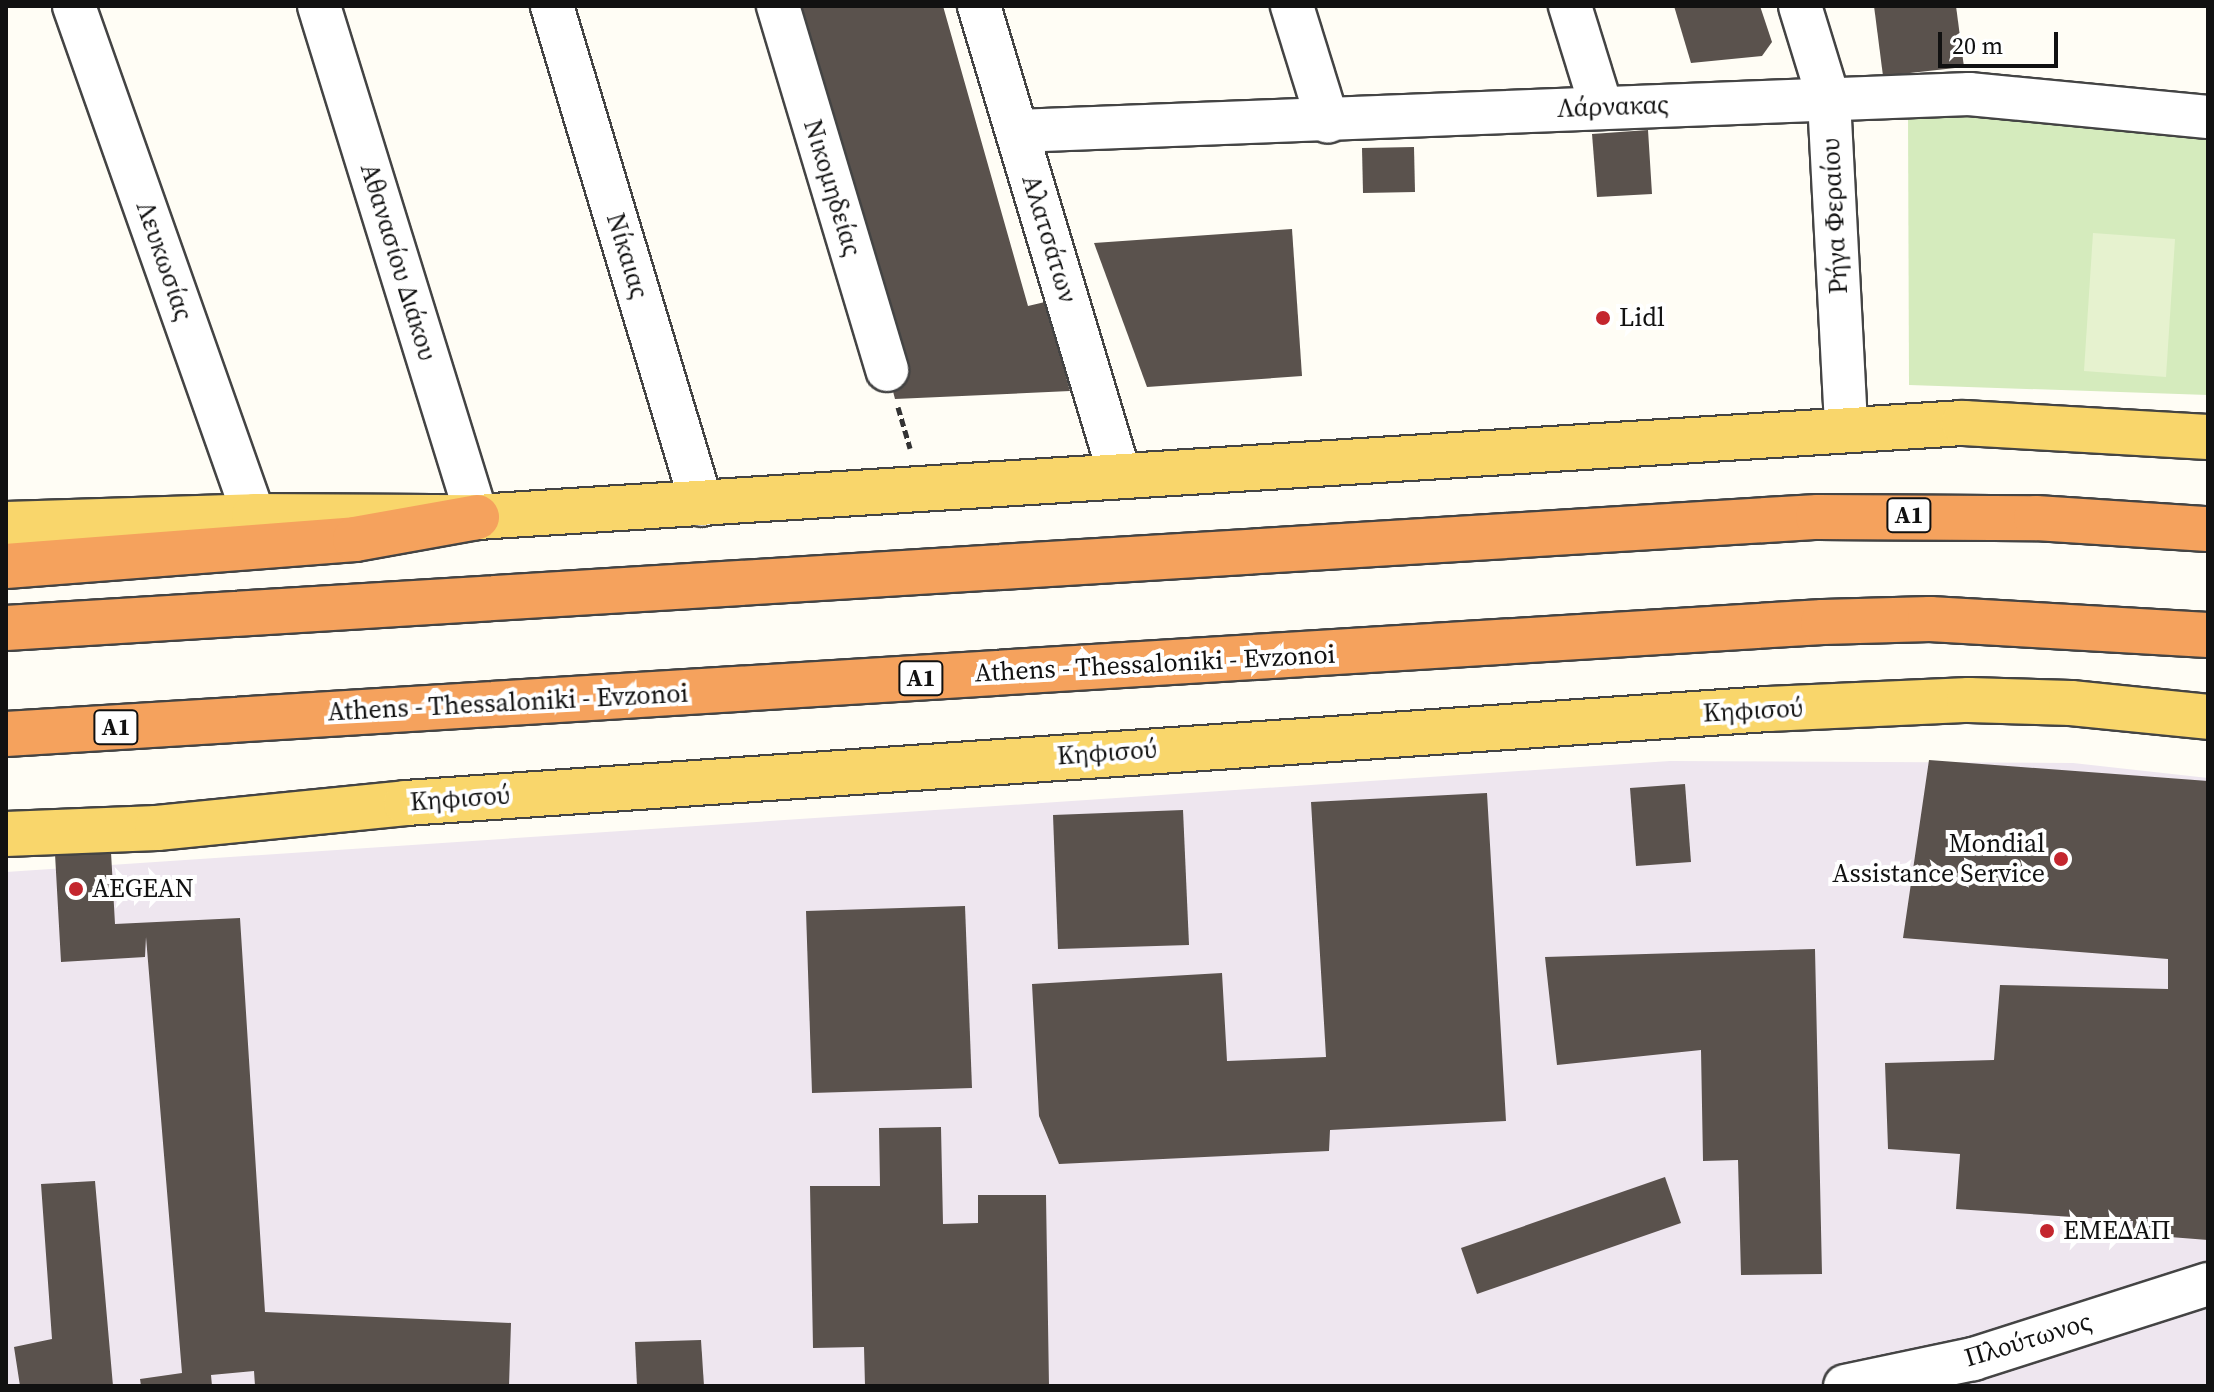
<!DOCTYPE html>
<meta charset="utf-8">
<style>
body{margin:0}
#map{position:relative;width:2214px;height:1392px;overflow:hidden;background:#fffdf5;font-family:"Source Serif 4",serif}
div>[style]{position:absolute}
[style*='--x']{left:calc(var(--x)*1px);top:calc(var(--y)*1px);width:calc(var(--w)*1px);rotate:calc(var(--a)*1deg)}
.industrial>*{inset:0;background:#eee6ef}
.green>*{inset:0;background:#d5ebbd}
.pitch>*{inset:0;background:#e6f2cf}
.building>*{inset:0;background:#5a524d}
.path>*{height:5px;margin-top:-2.5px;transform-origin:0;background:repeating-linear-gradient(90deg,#333 0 8px,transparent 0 12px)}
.roads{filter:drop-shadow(2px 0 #444) drop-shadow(-2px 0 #444) drop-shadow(0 2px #444) drop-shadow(0 -2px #444)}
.minor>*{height:42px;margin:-21px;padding:0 21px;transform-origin:21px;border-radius:21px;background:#fff}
.major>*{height:44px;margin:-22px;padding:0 22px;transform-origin:22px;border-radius:22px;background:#f9d66b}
.highway>*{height:44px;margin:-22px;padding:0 22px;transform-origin:22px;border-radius:22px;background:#f5a25d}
.dots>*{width:22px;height:22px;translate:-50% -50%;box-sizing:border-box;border:4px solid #fff;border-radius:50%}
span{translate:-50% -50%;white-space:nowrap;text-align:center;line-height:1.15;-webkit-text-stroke:8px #fff;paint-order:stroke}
.shield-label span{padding:2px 6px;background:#fff;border:2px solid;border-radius:6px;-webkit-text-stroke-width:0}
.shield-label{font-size:24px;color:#111;font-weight:700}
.street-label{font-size:26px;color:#111}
.poi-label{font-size:26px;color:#111}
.left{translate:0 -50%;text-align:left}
.right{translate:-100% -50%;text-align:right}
.frame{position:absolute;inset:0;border:8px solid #111;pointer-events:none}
.scale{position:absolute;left:1938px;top:32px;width:120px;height:36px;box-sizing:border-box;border:4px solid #111;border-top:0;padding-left:10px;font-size:24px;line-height:28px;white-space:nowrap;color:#111;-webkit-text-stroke:6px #fff;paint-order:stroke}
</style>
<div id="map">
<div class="industrial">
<div style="clip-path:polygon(1670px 761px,2073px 763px,2208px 778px,2208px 1386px,6px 1386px,6px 872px)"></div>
</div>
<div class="green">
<div style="clip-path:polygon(1908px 113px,2208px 134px,2208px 395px,1909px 385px)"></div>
</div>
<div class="pitch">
<div style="clip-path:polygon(2093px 233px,2175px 239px,2166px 377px,2084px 371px)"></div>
</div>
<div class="building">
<div style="clip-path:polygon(793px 6px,943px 6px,1028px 306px,1045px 302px,1070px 391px,895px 399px)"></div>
<div style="clip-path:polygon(1674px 6px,1760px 6px,1772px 42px,1762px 56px,1691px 63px)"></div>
<div style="clip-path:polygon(1874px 6px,1956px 6px,1964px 67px,1883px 76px)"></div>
<div style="clip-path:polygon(1648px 130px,1652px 194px,1597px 197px,1592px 134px)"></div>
<div style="clip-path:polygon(1414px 147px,1415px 192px,1363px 193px,1362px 148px)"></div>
<div style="clip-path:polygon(1292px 229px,1302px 376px,1147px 387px,1094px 243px)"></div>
<div style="clip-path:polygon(1929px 760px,2208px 781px,2208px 1240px,2132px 1234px,2133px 1221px,1956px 1209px,1960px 1154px,1888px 1149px,1885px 1063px,1994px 1060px,2000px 985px,2168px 989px,2168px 959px,1903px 938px)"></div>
<div style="clip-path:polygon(1685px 784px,1691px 862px,1636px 866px,1630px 788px)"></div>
<div style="clip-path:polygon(1487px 793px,1506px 1121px,1330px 1130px,1329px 1151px,1059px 1164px,1039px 1116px,1032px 984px,1222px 973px,1227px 1061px,1326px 1057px,1311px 802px)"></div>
<div style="clip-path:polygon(1183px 810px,1189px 945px,1058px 949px,1053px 815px)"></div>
<div style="clip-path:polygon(111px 852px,115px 924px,240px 918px,265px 1312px,511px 1323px,509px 1386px,255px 1386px,254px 1371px,211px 1375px,212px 1386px,141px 1386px,140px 1379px,182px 1373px,146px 937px,145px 957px,61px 962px,55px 854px)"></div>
<div style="clip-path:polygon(965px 906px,972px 1088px,812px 1093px,806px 911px)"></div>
<div style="clip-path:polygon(1815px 949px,1822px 1274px,1741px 1275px,1738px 1160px,1703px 1161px,1701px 1050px,1557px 1065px,1545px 957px)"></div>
<div style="clip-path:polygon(941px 1127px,943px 1224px,978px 1223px,978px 1195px,1046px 1195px,1049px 1386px,865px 1386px,864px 1347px,813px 1348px,810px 1186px,880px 1186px,879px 1128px)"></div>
<div style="clip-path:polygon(1665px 1177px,1681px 1223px,1477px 1294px,1461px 1248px)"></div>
<div style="clip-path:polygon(95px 1181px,113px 1386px,20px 1386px,14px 1347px,52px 1339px,41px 1184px)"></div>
<div style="clip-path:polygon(701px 1340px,704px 1386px,637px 1386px,635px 1342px)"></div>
</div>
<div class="path">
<div style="--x:898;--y:407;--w:43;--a:73.7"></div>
</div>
<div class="roads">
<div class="minor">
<div style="--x:74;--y:6;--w:541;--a:70.56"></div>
<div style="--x:319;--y:6;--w:535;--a:72.82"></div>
<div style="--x:552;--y:6;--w:521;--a:73.27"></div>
<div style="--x:778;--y:6;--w:380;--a:73.3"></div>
<div style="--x:979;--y:6;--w:488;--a:73.3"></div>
<div style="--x:1292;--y:6;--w:121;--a:72.8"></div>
<div style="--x:1570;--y:6;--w:105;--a:72.8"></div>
<div style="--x:1800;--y:6;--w:98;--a:72.9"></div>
<div style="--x:1829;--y:100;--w:329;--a:87"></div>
<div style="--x:1017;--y:131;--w:953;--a:-2.23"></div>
<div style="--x:1969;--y:94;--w:240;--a:5.5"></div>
<div style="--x:1845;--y:1386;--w:131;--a:-11.9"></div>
<div style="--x:1973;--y:1359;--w:247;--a:-17.7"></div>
</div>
<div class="major">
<div style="--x:6;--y:524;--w:248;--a:-1.8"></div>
<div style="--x:254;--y:516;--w:223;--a:0.3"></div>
<div style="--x:477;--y:517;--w:1490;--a:-3.62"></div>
<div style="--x:1964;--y:423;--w:244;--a:3.3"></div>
<div style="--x:6;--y:834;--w:151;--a:-2.3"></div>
<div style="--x:157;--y:828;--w:250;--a:-5.7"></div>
<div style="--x:406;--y:803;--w:1365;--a:-3.95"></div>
<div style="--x:1768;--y:709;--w:201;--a:-2.6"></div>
<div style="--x:1969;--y:700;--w:102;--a:1.7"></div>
<div style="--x:2071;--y:703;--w:138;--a:5.8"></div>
</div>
<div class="highway">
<div style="--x:6;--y:566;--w:350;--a:-4.4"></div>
<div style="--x:355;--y:539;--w:124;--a:-10.2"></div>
<div style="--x:6;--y:628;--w:1815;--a:-3.51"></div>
<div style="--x:1818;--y:517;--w:218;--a:0.3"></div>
<div style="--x:2036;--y:518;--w:172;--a:3.7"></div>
<div style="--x:6;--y:734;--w:1820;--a:-3.53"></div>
<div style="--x:1823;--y:622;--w:107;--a:-1.6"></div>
<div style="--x:1930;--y:619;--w:278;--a:3.3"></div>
</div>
</div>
<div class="dots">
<div style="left:1603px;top:318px;background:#c4262e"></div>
<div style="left:2061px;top:859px;background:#c4262e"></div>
<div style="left:76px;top:889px;background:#c4262e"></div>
<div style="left:2047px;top:1231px;background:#c4262e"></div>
</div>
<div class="shield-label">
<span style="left:1909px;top:515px">Α1</span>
<span style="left:921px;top:678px">Α1</span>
<span style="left:116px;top:727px">Α1</span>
</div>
<div class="street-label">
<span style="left:1613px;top:107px;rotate:-2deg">Λάρνακας</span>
<span style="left:832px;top:188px;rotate:73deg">Νικομηδείας</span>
<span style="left:1835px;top:216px;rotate:-93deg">Ρήγα Φεραίου</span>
<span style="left:1049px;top:239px;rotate:73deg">Αλατσάτων</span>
<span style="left:627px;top:256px;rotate:73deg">Νίκαιας</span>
<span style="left:164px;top:261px;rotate:71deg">Λευκωσίας</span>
<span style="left:398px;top:262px;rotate:73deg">Αθανασίου Διάκου</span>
<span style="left:1155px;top:664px;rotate:-3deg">Athens - Thessaloniki - Evzonoi</span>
<span style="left:508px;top:703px;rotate:-3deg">Athens - Thessaloniki - Evzonoi</span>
<span style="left:1753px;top:711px;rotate:-3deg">Κηφισού</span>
<span style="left:1107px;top:753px;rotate:-4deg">Κηφισού</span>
<span style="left:460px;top:799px;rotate:-4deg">Κηφισού</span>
<span style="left:2028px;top:1340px;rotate:-17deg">Πλούτωνος</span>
</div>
<div class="poi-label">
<span class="left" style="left:1619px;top:318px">Lidl</span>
<span class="right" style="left:2045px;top:859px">Mondial<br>Assistance Service</span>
<span class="left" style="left:92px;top:889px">AEGEAN</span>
<span class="left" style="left:2063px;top:1231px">ΕΜΕΔΑΠ</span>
</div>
<div class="frame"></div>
<div class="scale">20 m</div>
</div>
